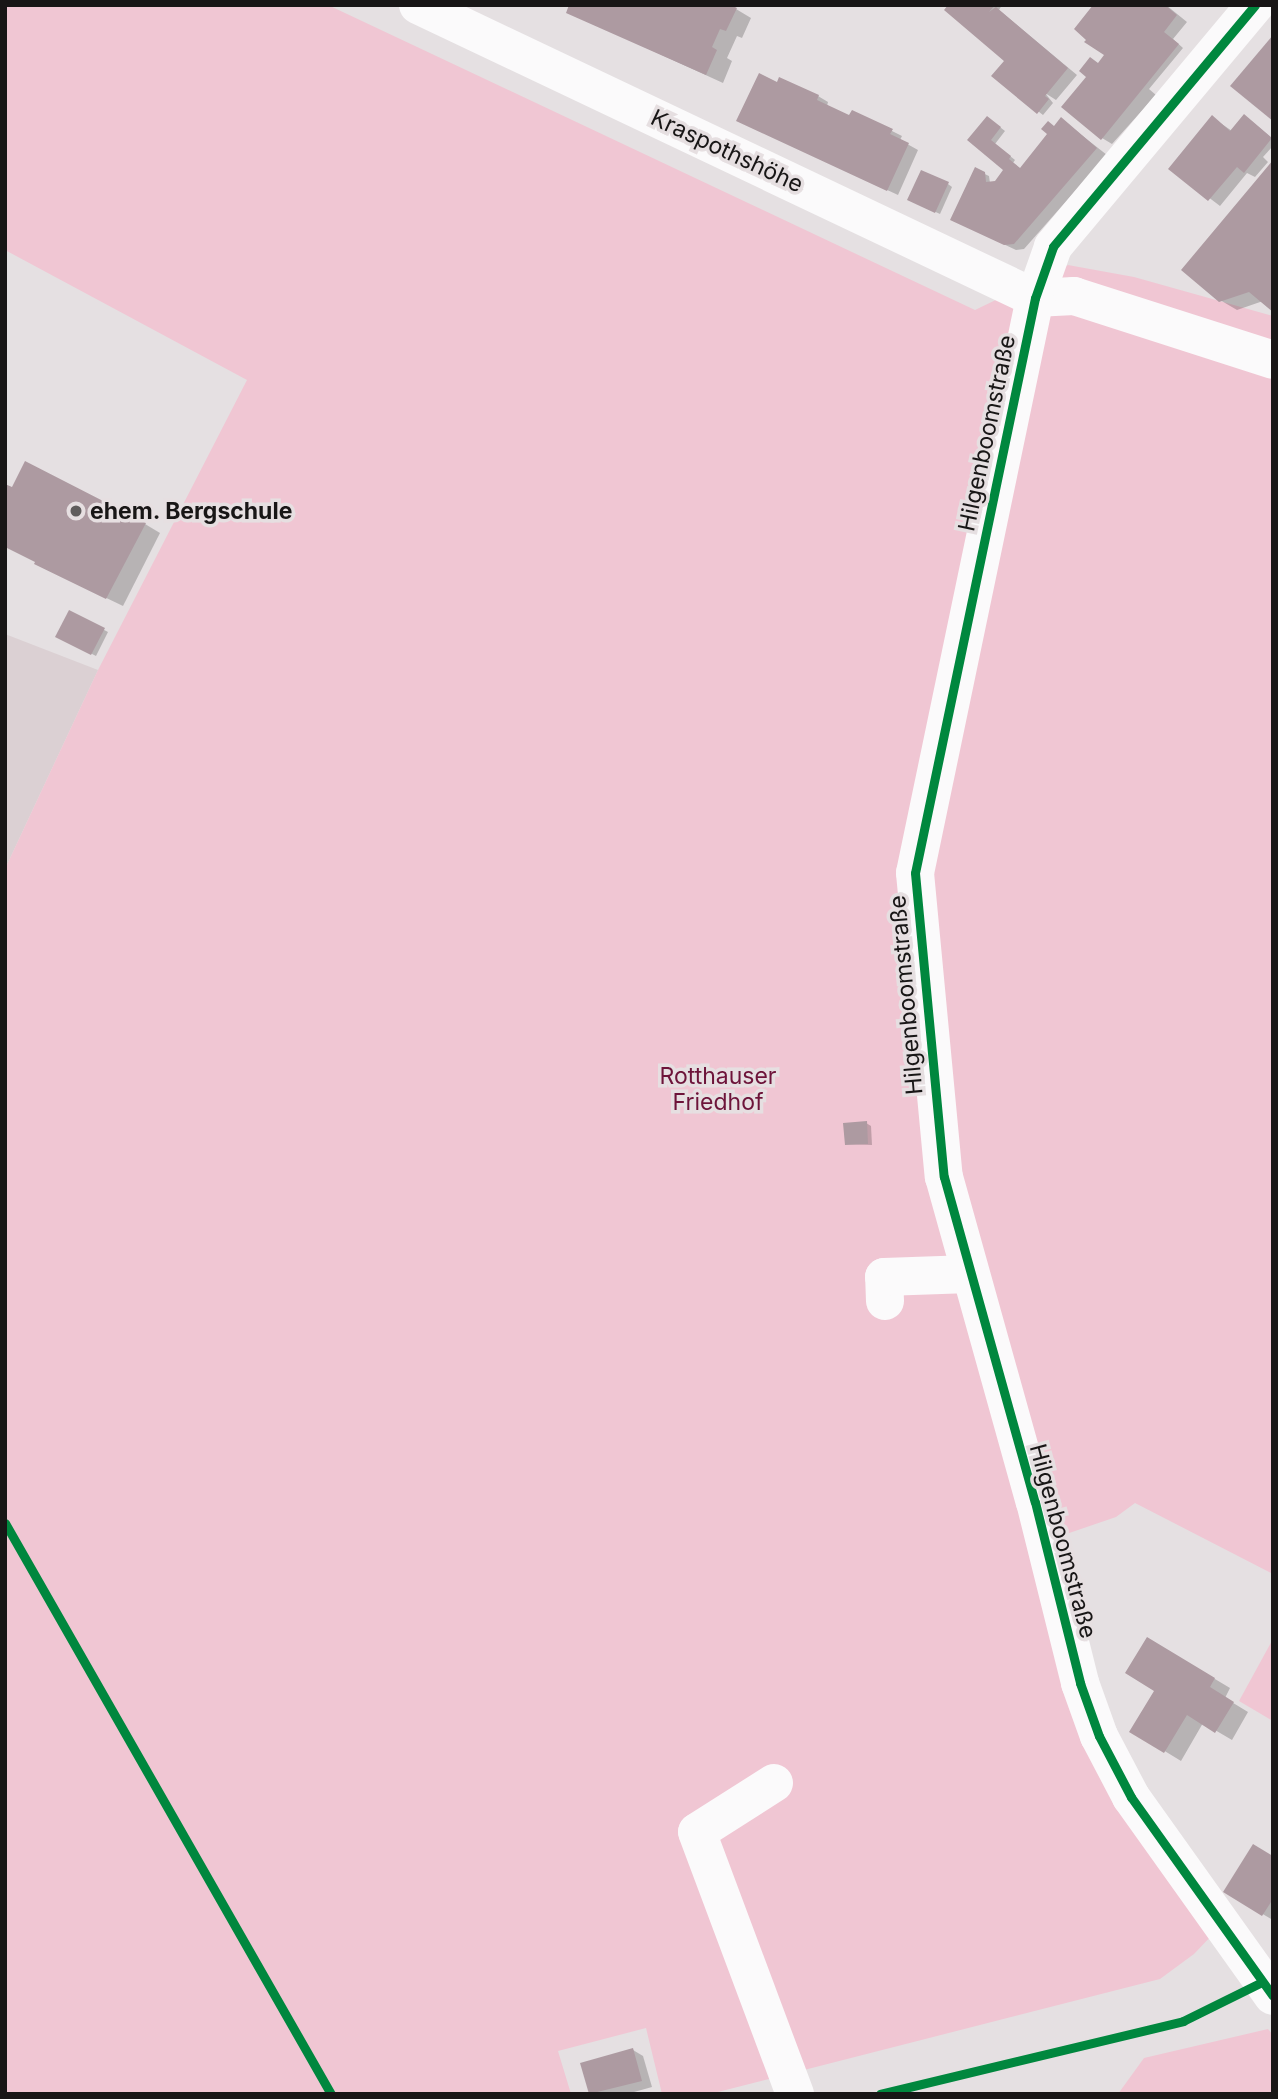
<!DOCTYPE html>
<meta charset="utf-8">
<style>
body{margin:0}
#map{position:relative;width:1278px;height:2099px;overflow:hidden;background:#e5e0e2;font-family:Inter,sans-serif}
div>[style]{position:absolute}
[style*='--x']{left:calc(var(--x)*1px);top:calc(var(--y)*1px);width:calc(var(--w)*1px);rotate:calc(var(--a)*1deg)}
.built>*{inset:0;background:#dbd0d3}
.green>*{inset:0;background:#f0c6d3}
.shadow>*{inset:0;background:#0003}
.building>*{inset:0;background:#ad9aa1}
.minor>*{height:38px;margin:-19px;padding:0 19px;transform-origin:19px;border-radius:19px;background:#fbfafb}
.cycleway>*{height:9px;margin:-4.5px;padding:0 4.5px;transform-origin:4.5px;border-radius:4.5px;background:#00873e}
.dots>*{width:19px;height:19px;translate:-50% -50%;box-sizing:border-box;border:4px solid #e6dfe1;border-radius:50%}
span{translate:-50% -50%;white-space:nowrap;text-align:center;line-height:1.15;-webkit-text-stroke:7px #e6dfe1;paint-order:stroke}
.street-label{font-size:23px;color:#181616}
.poi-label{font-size:23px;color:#181616;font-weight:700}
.left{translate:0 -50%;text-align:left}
.park-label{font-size:23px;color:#6d143a}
.frame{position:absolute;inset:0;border:7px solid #181616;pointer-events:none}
</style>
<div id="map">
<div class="built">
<div style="clip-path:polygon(5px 634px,98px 670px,5px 869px)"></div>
</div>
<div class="green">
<div style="clip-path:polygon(5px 5px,328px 5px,975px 310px,1068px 265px,1134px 277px,1273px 316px,1273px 1574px,1135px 1503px,1116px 1517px,1040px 1543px,1075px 1686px,1215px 1932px,1194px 1954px,1160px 1979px,710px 2094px,662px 2094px,646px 2028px,558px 2051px,571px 2094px,5px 2094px,5px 869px,98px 670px,247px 380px,5px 250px)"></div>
<div style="clip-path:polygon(1273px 1639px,1273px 1721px,1239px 1701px)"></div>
<div style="clip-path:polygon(1268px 2029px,1273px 2035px,1273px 2094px,1118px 2094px,1144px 2058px)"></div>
</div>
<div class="shadow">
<div style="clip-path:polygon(951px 5px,1002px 5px,999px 10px,1077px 75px,1056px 100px,1045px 93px,1053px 103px,1043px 115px,993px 76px,1010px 67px)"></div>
<div style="clip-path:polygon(1096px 5px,1166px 5px,1187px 22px,1173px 39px,1183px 48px,1149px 89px,1156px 95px,1112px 144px,1102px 138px,1099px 64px,1107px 54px)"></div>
<div style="clip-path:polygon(736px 9px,751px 18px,742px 38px,737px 36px,727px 58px,732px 61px,723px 83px,568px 12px)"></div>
<div style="clip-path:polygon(778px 84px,818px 96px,828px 102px,827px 106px,850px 117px,892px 131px,902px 136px,900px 140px,918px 150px,898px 195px,749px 126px)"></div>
<div style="clip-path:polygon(1213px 118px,1232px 131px,1249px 119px,1273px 139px,1273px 146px,1263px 157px,1268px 162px,1255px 177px,1247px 173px,1220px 206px,1170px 168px)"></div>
<div style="clip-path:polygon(1061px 119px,1107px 155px,1024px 249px,1016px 250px,963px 225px,976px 170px,989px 176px,990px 183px,996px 182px,1006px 170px,970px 140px,992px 121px,1005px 131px,995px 144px,1015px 160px,1013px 163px,1021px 169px)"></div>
<div style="clip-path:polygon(1273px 163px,1263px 301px,1237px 310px,1220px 300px)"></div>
<div style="clip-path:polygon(948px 184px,952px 187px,940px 214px,914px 202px)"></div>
<div style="clip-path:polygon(145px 524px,160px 533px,123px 606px,36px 564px)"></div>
<div style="clip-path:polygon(70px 612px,108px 632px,96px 656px,57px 636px)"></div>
<div style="clip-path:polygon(866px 1123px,871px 1126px,872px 1145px,846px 1144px)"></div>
<div style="clip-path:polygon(1148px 1639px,1230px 1688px,1225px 1698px,1248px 1712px,1232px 1740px,1203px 1723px,1181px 1761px,1132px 1731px,1156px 1690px)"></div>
<div style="clip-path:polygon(1273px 1858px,1273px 1920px,1225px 1892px)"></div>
<div style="clip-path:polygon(633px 2050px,643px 2056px,652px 2087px,627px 2094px,591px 2094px,582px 2064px)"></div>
</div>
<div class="building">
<div style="clip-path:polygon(569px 5px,731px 5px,737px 8px,726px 31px,720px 29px,712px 47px,717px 50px,706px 75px,566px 13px)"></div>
<div style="clip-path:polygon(948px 5px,995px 5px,989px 12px,996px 7px,1068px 68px,1045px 96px,1049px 99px,1037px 114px,991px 76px,1004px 61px,944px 10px)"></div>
<div style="clip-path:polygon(1093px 5px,1165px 5px,1177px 15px,1164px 32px,1179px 44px,1101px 140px,1061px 107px,1086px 77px,1079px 71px,1090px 57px,1098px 63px,1104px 55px,1084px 42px,1086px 40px,1074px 29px)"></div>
<div style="clip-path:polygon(1273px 35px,1273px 121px,1230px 86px)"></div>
<div style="clip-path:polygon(759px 73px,777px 82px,779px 77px,819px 95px,817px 100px,849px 115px,852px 110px,893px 129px,890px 134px,909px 143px,887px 191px,736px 121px)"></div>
<div style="clip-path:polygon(1244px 114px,1272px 138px,1244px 173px,1237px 167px,1208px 201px,1168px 169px,1212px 115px,1230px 131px)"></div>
<div style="clip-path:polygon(987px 116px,1001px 127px,991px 140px,1011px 156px,1009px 159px,1020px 168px,1047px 134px,1041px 129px,1048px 121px,1054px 126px,1061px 117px,1097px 148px,1014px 244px,1004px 245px,950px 220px,975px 167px,985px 172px,986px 182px,995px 181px,1003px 170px,967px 140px)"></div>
<div style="clip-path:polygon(1273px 160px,1273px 312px,1249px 292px,1219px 302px,1181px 270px)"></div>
<div style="clip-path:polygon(921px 170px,949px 182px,935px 213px,907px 200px)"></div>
<div style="clip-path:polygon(25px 461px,146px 523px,106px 599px,34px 564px,35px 562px,5px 547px,5px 484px,12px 487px)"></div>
<div style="clip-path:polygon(69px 610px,105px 628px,91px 655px,55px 637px)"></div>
<div style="clip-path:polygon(867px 1121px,868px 1144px,845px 1145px,843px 1123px)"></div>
<div style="clip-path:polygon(1147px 1637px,1215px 1678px,1210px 1687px,1234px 1702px,1215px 1733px,1187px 1715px,1164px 1753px,1129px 1732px,1154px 1691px,1125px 1673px)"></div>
<div style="clip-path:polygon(1253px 1844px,1273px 1856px,1273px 1899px,1262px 1916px,1223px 1892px)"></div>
<div style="clip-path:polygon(633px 2048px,642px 2081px,589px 2094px,580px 2063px)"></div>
</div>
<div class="minor">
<div style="--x:418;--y:5;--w:683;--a:25.4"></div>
<div style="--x:1035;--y:298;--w:39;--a:-3"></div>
<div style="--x:1074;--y:296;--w:209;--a:17.8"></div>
<div style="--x:1255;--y:5;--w:315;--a:129.9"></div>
<div style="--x:1053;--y:247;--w:54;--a:109.4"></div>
<div style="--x:1035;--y:298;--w:587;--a:101.79"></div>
<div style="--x:915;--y:873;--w:305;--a:84.6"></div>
<div style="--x:944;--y:1177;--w:337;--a:74.4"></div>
<div style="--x:1035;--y:1502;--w:187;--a:76"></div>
<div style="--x:1080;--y:1683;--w:56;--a:70.3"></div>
<div style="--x:1099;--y:1736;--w:69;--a:62.3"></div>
<div style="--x:1131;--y:1797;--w:244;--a:54.5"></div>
<div style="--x:885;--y:1301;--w:24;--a:-92"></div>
<div style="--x:884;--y:1277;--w:86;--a:-2"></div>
<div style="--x:774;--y:1783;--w:91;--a:147.5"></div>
<div style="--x:697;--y:1832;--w:280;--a:69.5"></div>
</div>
<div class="cycleway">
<div style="--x:1255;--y:5;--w:315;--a:129.9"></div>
<div style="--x:1053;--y:247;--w:54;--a:109.4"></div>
<div style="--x:1035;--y:298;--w:587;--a:101.79"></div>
<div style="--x:915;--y:873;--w:305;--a:84.6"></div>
<div style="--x:944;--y:1177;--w:337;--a:74.4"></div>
<div style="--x:1035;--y:1502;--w:187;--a:76"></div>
<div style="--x:1080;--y:1683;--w:56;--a:70.3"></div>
<div style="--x:1099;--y:1736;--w:69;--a:62.3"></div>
<div style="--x:1131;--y:1797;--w:244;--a:54.5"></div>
<div style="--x:5;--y:1523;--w:658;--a:60.28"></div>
<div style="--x:880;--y:2094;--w:312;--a:-13.5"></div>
<div style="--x:1183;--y:2021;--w:88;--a:-26.3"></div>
</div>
<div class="dots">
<div style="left:76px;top:511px;background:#605d5d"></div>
</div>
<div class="street-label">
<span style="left:727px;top:151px;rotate:25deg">Kraspothshöhe</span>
<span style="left:987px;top:433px;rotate:-78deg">Hilgenboomstraße</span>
<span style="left:906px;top:995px;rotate:-95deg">Hilgenboomstraße</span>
<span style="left:1063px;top:1541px;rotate:75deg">Hilgenboomstraße</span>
</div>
<div class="poi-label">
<span class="left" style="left:90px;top:511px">ehem. Bergschule</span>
</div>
<div class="park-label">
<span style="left:718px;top:1089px">Rotthauser<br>Friedhof</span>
</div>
<div class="frame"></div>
</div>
